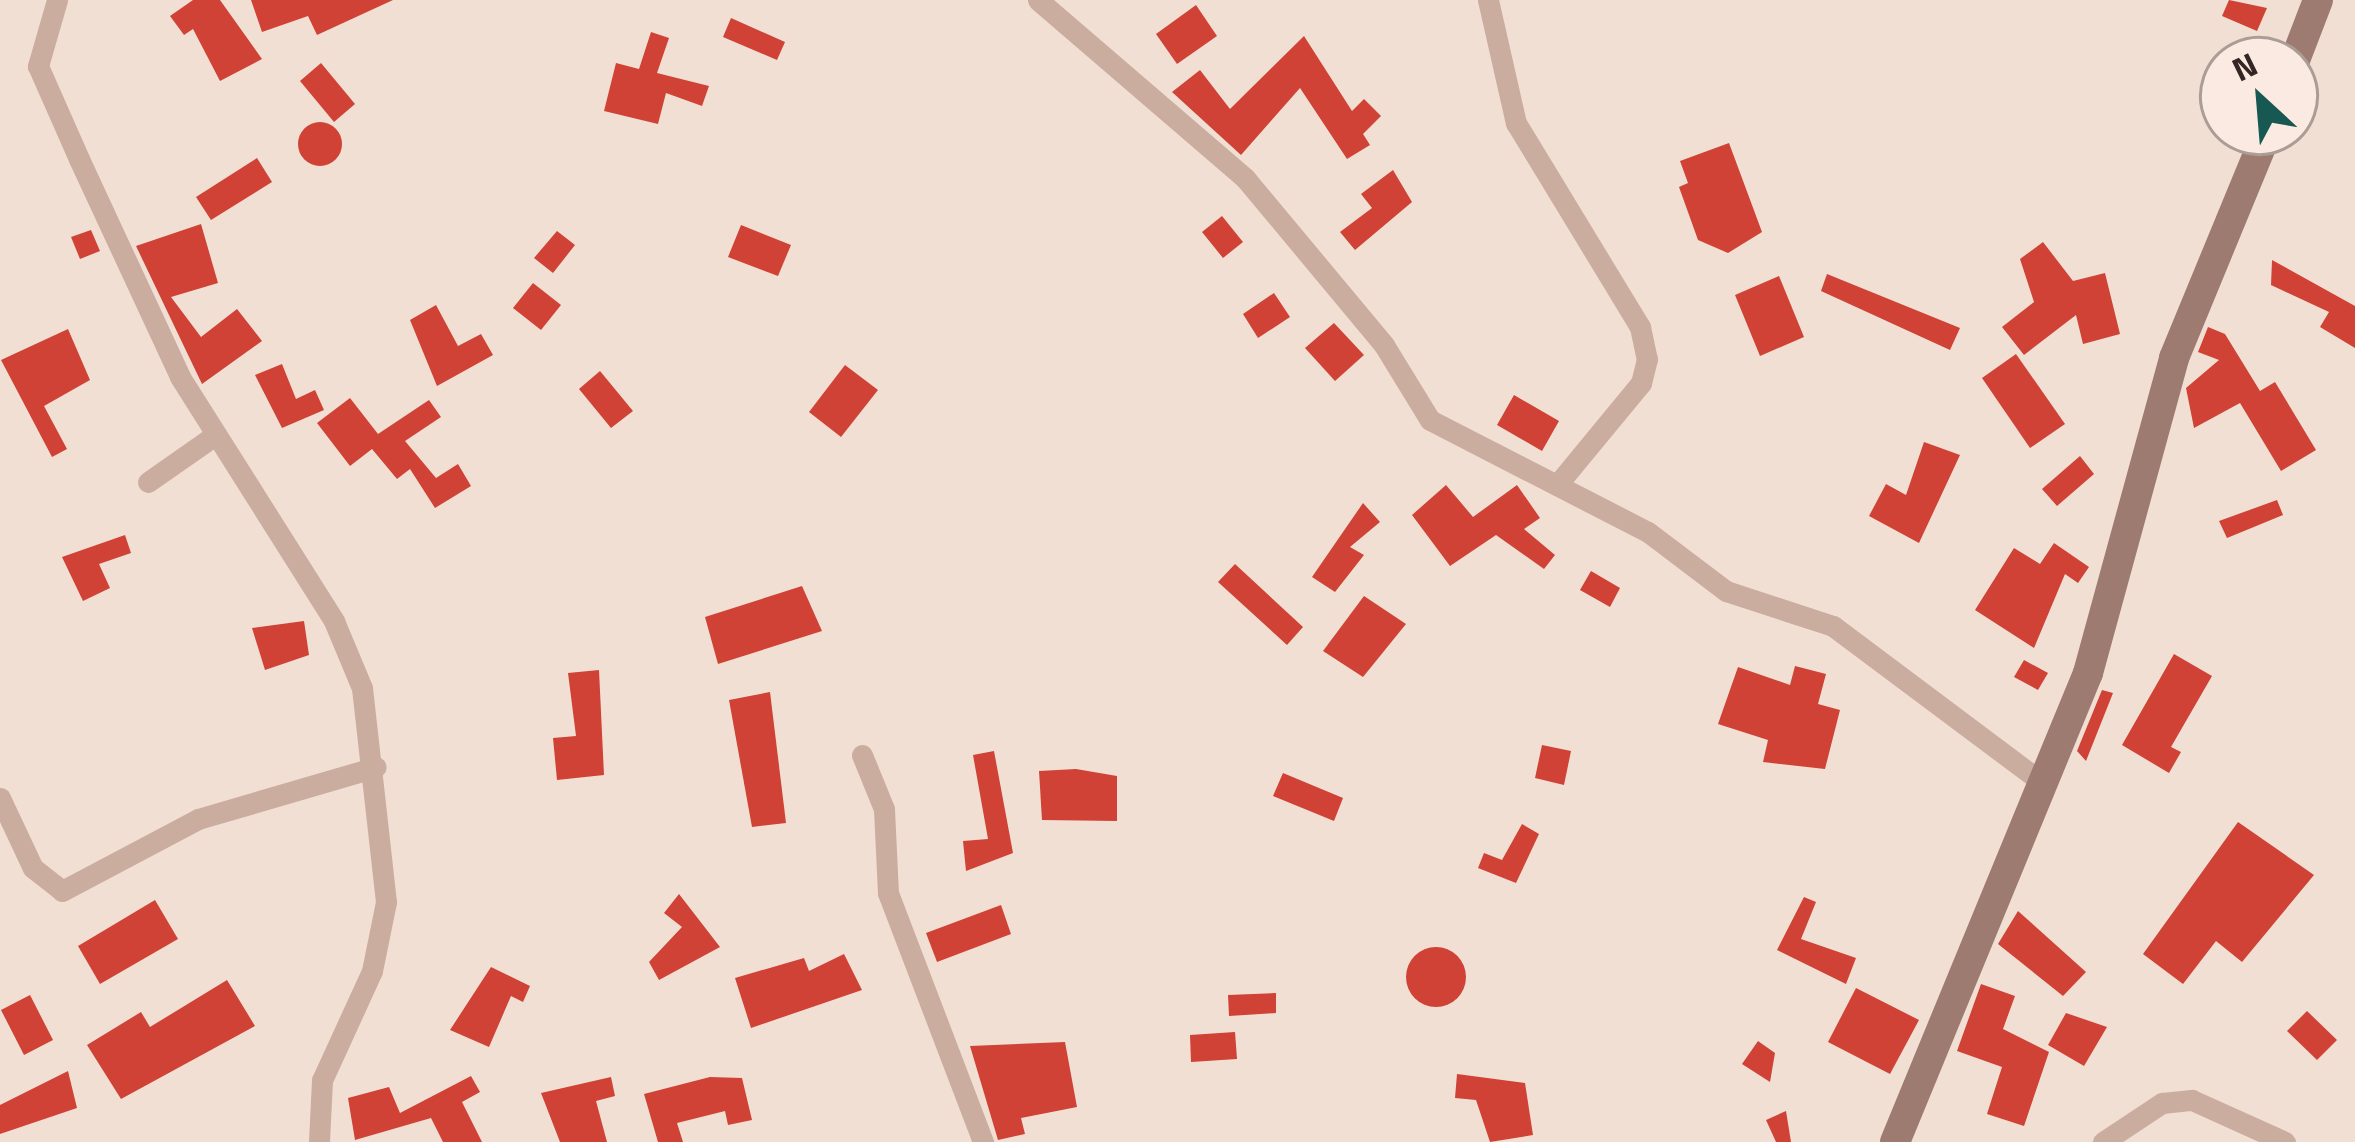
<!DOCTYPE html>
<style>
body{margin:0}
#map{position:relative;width:2355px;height:1142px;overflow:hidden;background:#f2dfd4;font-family:"Titillium Web",sans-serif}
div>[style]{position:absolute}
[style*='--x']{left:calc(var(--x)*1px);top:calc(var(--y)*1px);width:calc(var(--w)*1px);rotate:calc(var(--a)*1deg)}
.building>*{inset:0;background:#cf4235}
.round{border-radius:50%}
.street>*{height:21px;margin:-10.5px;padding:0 10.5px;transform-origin:10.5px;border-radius:10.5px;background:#cbada0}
.secondary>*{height:30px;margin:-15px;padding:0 15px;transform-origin:15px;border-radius:15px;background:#9e7b71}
span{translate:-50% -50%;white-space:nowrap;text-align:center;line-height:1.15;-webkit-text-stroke:9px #faeae1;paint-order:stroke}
.north{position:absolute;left:2199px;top:36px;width:120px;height:120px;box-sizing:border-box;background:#faeae1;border:3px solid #ab9c95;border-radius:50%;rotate:334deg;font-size:33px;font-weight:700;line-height:48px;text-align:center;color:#342624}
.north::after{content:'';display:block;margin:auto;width:42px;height:54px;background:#175852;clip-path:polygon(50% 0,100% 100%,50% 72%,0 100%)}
</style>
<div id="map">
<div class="building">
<div style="clip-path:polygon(193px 0,220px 0,262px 59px,220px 81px,193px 29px,184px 35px,170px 16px)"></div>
<div style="clip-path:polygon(251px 0,393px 0,317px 35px,308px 16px,262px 32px)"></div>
<div style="clip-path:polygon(2229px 0,2267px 8px,2257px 31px,2222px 16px)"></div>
<div style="clip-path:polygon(1196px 5px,1217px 36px,1177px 64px,1156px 34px)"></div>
<div style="clip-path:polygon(731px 18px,785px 42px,777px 60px,723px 37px)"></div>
<div style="clip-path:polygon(651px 32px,669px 38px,657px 73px,709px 86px,702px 106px,666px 93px,658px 124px,604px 111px,616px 63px,639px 69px)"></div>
<div style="clip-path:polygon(1304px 36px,1352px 111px,1364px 99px,1381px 116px,1363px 134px,1370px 145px,1347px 159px,1300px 88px,1241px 155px,1172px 92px,1200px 70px,1230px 109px)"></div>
<div style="clip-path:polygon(321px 63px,355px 104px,334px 122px,300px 81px)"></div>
<div class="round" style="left:298px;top:122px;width:44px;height:44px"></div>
<div style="clip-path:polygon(1729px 143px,1762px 232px,1728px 253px,1698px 240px,1679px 187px,1688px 183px,1680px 161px)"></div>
<div style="clip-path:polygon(257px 158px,272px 182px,211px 220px,196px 197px)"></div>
<div style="clip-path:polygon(1393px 170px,1412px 202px,1355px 250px,1340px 232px,1372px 208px,1361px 194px)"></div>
<div style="clip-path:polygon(1222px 216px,1243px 242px,1223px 258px,1202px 232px)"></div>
<div style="clip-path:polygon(201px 224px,218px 283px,171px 297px,201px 337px,237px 309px,262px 341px,202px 384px,136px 246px)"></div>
<div style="clip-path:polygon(741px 225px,791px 245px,778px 276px,728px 257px)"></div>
<div style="clip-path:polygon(91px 230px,100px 251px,80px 259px,71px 237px)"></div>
<div style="clip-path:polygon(557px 231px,575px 245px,553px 273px,534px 258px)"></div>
<div style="clip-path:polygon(2043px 242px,2073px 281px,2105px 273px,2120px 334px,2083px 344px,2076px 315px,2024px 355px,2002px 327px,2034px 302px,2020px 259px)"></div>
<div style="clip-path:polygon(2272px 260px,2355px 306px,2355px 348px,2320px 327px,2329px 312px,2271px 285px)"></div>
<div style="clip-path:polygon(1827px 274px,1960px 328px,1950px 350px,1821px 291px)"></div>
<div style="clip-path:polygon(1779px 276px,1804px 337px,1760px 356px,1735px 295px)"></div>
<div style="clip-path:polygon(533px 283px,561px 305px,541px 330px,513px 308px)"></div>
<div style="clip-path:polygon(1274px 293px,1290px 317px,1258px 338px,1243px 314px)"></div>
<div style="clip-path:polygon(436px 305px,458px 346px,481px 334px,493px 355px,437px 386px,410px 320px)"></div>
<div style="clip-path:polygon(1334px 323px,1364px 355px,1335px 381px,1305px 348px)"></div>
<div style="clip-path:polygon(2208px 327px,2225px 334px,2260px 391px,2275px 382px,2316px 450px,2281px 471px,2240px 403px,2194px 428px,2186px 388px,2219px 360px,2198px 352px)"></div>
<div style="clip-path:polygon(68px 329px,90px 380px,44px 406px,67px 449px,52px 457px,1px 360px)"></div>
<div style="clip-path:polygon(2016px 354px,2065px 424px,2030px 448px,1982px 378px)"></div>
<div style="clip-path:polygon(282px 364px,296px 399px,315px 390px,324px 410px,282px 428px,255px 375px)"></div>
<div style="clip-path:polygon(845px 365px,878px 390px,841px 437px,809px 412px)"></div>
<div style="clip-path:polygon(600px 371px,633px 411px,611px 428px,579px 389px)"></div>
<div style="clip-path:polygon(1514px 395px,1559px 421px,1542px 451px,1497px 425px)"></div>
<div style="clip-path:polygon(350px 398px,378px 434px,429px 400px,441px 417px,405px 441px,436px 478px,458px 464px,471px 486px,435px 508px,410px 469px,397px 479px,372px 449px,350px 466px,317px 423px)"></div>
<div style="clip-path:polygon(1924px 442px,1960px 455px,1919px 543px,1869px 516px,1886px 484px,1906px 495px)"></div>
<div style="clip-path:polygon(2080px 456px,2094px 474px,2057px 506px,2042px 489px)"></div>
<div style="clip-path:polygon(1446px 485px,1473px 517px,1517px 485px,1540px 518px,1524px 529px,1555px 555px,1544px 569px,1496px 535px,1450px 566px,1412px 515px)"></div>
<div style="clip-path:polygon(2277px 500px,2283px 515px,2227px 538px,2219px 521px)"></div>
<div style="clip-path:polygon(1363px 503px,1380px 522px,1350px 547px,1364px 555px,1335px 592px,1312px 577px)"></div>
<div style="clip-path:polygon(125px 535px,131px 553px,99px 564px,110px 588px,83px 601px,62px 557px)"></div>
<div style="clip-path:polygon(2054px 543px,2089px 567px,2078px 583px,2065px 574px,2034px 648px,1975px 610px,2014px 548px,2040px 564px)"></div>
<div style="clip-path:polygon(1235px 564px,1303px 627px,1287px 645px,1218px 582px)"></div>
<div style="clip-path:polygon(1591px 571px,1620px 588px,1610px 607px,1580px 590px)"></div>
<div style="clip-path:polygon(802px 586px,822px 631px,718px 664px,705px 617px)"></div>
<div style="clip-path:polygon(1364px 596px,1406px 624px,1363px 677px,1323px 651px)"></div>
<div style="clip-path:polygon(304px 621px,309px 655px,265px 670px,252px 628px)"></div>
<div style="clip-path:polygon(2174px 654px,2212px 676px,2171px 747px,2181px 752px,2169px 773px,2122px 745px)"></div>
<div style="clip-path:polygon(2024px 660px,2048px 673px,2038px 690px,2014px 677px)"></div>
<div style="clip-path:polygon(1795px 666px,1826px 674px,1818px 704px,1840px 710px,1825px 769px,1763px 762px,1768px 740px,1718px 724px,1738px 667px,1790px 685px)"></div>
<div style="clip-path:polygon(599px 670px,604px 775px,557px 780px,553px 738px,576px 736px,568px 673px)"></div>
<div style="clip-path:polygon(2102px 690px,2113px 693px,2086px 761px,2077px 751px)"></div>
<div style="clip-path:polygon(770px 692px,786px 823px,752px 827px,729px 700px)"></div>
<div style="clip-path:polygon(1542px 745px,1571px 751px,1564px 785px,1535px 778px)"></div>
<div style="clip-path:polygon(994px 751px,1013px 853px,966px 871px,963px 841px,988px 839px,973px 755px)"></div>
<div style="clip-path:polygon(1076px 769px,1117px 776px,1117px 821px,1042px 820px,1039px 771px)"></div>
<div style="clip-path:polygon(1283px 773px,1343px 798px,1334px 821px,1273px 796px)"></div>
<div style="clip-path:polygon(2238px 822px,2314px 875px,2242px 962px,2216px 941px,2183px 984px,2143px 954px)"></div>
<div style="clip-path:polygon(1522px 824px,1539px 834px,1516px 883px,1478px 868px,1484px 853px,1502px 860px)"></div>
<div style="clip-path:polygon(679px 894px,720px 947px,659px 980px,649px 962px,682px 927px,664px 913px)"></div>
<div style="clip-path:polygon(1804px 897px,1816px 902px,1801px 939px,1856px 958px,1846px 984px,1777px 950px)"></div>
<div style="clip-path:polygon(155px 900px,178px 939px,100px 984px,78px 946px)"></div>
<div style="clip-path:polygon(1001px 905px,1011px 934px,937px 962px,926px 933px)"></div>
<div style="clip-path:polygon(2018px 911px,2086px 972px,2063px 996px,1998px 944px)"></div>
<div class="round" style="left:1406px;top:947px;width:60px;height:60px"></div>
<div style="clip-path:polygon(844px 954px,862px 990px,751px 1028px,735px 978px,804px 958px,809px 971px)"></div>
<div style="clip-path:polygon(491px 967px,530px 986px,523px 1002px,511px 996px,489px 1047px,450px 1030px)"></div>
<div style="clip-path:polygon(227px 980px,255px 1026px,121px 1099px,87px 1045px,141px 1012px,150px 1027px)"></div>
<div style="clip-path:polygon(1981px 984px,2015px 996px,2003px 1029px,2049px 1052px,2024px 1126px,1987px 1114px,2002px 1067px,1957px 1051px)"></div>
<div style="clip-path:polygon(1856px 988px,1919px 1020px,1890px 1074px,1828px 1042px)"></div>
<div style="clip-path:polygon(1276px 993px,1276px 1013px,1229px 1016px,1228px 995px)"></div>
<div style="clip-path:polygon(30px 995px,53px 1040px,24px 1055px,1px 1010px)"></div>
<div style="clip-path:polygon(2307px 1011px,2337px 1040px,2317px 1060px,2287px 1031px)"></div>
<div style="clip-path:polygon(2066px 1013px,2107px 1027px,2084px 1066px,2048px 1045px)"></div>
<div style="clip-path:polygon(1235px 1032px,1237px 1059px,1191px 1062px,1190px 1035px)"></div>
<div style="clip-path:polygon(1758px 1041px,1775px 1053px,1770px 1082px,1742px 1064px)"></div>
<div style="clip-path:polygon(1065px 1042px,1077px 1107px,1021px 1118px,1025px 1134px,998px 1140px,970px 1046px)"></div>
<div style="clip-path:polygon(68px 1071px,77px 1108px,0 1134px,0 1105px)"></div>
<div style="clip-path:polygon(1457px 1074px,1525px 1083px,1533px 1135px,1490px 1142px,1476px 1100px,1455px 1098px)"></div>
<div style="clip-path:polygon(471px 1076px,480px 1092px,462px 1102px,482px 1142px,443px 1142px,431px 1118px,355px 1140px,348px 1098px,389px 1087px,400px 1113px)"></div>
<div style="clip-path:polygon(611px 1077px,615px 1096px,596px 1101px,607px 1142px,560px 1142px,541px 1093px)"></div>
<div style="clip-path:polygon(710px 1077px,742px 1078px,752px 1120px,728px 1125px,725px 1111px,677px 1123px,683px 1142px,658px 1142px,644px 1094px)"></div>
<div style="clip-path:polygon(1786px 1111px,1791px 1142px,1776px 1142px,1766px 1120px)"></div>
</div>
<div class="street">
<div style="--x:57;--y:0;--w:69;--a:106.1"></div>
<div style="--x:38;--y:66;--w:102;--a:66.2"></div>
<div style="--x:79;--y:159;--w:240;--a:65.1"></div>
<div style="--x:180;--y:377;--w:289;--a:57.7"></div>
<div style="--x:334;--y:621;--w:73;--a:67.3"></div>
<div style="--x:362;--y:688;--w:215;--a:83.6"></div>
<div style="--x:386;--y:902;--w:70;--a:101.5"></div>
<div style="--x:372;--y:971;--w:120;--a:114.6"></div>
<div style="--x:322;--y:1080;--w:62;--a:92.8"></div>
<div style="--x:1038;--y:0;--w:273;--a:40.7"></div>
<div style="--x:1245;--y:178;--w:217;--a:50.2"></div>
<div style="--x:1384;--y:345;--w:88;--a:58.5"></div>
<div style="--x:1430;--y:420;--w:245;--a:27.2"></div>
<div style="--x:1648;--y:532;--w:98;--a:37.1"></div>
<div style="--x:1726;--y:591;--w:113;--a:18.1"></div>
<div style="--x:1833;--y:626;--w:264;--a:36.8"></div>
<div style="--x:1488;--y:0;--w:126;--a:77.2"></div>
<div style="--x:1516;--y:123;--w:239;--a:58.7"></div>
<div style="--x:1640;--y:327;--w:33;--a:78"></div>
<div style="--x:1647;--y:359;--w:25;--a:104"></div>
<div style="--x:1641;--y:383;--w:132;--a:129.5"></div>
<div style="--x:148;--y:482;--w:80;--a:-34.9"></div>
<div style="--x:862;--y:755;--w:58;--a:67.8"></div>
<div style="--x:884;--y:809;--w:84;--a:87.3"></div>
<div style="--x:888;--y:893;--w:267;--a:69.1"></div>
<div style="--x:0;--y:798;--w:77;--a:64.8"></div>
<div style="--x:33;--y:868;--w:37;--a:38"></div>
<div style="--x:62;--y:891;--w:154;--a:-27.9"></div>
<div style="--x:198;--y:819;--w:185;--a:-16.3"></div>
<div style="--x:2103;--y:1142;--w:71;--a:-33.5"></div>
<div style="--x:2162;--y:1103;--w:30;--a:-6"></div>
<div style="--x:2192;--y:1100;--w:102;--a:24.3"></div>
</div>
<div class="secondary">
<div style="--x:2295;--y:60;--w:64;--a:-69"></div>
<div style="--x:1895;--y:1142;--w:507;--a:-67.63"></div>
<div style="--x:2088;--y:673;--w:327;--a:-74.7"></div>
<div style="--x:2174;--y:358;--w:244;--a:-67.6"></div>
</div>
<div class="north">N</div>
</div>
